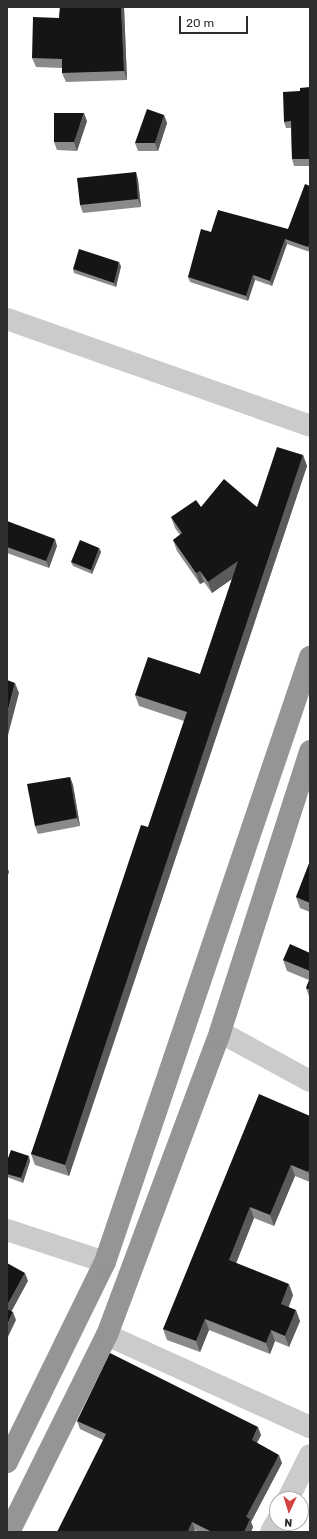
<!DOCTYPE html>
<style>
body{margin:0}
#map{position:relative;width:317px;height:1539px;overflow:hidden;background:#fff;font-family:Rubik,sans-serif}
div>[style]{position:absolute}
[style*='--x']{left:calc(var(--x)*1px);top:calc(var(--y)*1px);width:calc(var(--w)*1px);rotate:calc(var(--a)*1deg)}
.street>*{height:22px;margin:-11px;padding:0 11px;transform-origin:11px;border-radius:11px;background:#cbcbcb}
.highway>*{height:22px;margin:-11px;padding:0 11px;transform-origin:11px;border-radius:11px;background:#959595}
.wall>*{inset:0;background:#8a8a8a}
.shaded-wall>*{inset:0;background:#5b5b5b}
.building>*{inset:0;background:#151515}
span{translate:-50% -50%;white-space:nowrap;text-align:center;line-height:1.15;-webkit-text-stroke:4px #fff;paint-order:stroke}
.frame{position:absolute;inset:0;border:8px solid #2e2e2e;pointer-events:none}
.north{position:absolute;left:269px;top:1491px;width:40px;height:40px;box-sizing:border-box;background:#fff;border:1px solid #ababab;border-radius:50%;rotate:184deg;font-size:11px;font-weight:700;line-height:16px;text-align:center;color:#2e2e2e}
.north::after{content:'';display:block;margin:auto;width:14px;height:18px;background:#d44240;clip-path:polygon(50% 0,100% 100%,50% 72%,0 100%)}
.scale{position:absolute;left:179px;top:16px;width:69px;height:18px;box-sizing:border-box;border:2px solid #2e2e2e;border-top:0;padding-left:5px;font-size:12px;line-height:14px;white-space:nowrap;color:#2e2e2e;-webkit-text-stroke:3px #fff;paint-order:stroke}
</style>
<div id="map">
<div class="street">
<div style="--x:7;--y:319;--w:321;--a:19.4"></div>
<div style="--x:220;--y:1032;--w:102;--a:28.6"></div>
<div style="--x:7;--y:1230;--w:103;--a:18.1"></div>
<div style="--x:107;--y:1335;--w:223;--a:24.4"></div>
<div style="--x:288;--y:1499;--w:49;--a:-63.4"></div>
<div style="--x:271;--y:1532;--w:13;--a:-61"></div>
</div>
<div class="highway">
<div style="--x:7;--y:1462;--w:223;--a:-63.9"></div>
<div style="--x:105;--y:1262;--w:639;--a:-71.28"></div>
<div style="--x:9;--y:1532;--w:220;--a:-63.6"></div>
<div style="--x:107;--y:1335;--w:323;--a:-69.5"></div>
<div style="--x:220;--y:1032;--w:295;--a:-72.2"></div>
</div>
<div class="wall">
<div style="clip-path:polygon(60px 7px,124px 7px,127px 80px,66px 82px,62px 73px,62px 68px,36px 67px,32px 58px,59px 18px)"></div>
<div style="clip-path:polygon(310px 87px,310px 166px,294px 166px,292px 159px,291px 128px,286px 128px,284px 122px,300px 91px)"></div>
<div style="clip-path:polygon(164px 115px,167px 123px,158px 151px,138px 151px,135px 143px)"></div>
<div style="clip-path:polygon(87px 121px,77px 151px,57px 150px,54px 142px)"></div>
<div style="clip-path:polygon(136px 172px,138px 180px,141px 207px,83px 213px,80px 205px)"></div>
<div style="clip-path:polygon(310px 186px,310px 252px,287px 244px,272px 286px,255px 280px,248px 301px,190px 282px,188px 277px,211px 232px,288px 229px)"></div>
<div style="clip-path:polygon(121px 266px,116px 287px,74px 273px,73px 269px)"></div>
<div style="clip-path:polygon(303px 455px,307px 466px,69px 1176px,35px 1165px,31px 1154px,148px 827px,184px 721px,139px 706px,135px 695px,200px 674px,232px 579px,212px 593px,204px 582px,200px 584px,177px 551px,173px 540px,180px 535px,175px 528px,171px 517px,201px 507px,257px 507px)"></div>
<div style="clip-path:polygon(7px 521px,57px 546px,49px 568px,7px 553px)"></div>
<div style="clip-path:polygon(99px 548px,101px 552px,92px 574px,73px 566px,71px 562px)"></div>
<div style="clip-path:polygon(70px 777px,73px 785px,80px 826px,38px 834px,35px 826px)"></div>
<div style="clip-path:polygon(310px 861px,310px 912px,300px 908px,296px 897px)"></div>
<div style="clip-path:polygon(310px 953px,310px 999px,306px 988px,309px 980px,287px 971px,283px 960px)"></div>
<div style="clip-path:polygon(310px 1116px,310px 1182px,295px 1176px,274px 1226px,254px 1218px,236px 1263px,293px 1295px,289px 1307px,300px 1321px,289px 1347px,275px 1341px,270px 1354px,209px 1330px,200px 1352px,167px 1340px,163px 1329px)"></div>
<div style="clip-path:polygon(7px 1161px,30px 1161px,23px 1183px,7px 1177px)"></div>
<div style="clip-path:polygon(77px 1421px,261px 1435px,257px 1443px,282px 1463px,251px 1522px,253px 1527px,251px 1532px,199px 1532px,195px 1530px,103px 1440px,80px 1429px)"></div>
</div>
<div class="shaded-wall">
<div style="clip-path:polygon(121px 7px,124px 7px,127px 80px,124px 71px)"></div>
<div style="clip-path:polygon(84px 113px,87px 121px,77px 151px,74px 142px)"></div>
<div style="clip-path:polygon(164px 115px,167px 123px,158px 151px,155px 143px)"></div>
<div style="clip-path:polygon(136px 172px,138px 180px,141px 207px,138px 199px)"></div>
<div style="clip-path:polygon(285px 239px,287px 244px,272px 286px,270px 281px)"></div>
<div style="clip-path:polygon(310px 243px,310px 251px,308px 247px)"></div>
<div style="clip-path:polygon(119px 262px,121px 266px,116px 287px,114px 283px)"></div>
<div style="clip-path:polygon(253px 275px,255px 280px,248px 301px,246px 296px)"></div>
<div style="clip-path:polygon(303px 455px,307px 466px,69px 1176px,65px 1165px)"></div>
<div style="clip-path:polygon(55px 539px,57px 546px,49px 568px,46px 561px)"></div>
<div style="clip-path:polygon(99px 548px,101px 552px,92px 574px,91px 570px)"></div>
<div style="clip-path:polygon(238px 561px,242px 572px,212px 593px,208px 582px)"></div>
<div style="clip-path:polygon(200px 571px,204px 582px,200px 584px,196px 573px)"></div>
<div style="clip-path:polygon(15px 683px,19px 693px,7px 739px,7px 714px)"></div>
<div style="clip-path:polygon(70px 777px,73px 785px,80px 826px,77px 818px)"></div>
<div style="clip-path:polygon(7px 866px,9px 872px,7px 878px)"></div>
<div style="clip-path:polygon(29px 1156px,30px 1161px,23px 1183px,21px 1178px)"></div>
<div style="clip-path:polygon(291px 1165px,295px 1176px,274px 1226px,270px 1215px)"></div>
<div style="clip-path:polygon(310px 1167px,310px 1178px,308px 1172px)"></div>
<div style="clip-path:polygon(250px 1207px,254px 1218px,233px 1271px,229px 1260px)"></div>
<div style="clip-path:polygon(25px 1273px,28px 1281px,9px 1316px,7px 1312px,7px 1306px)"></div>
<div style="clip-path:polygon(289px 1284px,293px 1295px,285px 1315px,281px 1304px)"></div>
<div style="clip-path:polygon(296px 1310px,300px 1321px,289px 1347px,285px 1336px)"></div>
<div style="clip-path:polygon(13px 1312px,16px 1320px,7px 1339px,7px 1325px)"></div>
<div style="clip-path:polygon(205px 1319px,209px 1330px,200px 1352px,196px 1341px)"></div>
<div style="clip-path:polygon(271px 1330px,275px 1341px,270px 1354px,266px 1343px)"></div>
<div style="clip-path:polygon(258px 1427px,261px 1435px,254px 1448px,252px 1440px)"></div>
<div style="clip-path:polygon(279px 1455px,282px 1463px,251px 1522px,253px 1527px,251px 1532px,244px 1532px,246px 1517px)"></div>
<div style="clip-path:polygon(192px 1522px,195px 1530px,194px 1532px,188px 1532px)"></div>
</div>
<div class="building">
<div style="clip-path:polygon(60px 7px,121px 7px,124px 71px,62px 73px,62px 59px,32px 58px,33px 17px,59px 18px)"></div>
<div style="clip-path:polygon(310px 87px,310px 159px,292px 159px,291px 121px,284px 122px,283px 92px,300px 91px,300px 88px)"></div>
<div style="clip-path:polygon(147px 109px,164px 115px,155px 143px,135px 143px)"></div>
<div style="clip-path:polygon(54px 113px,84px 113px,74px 142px,54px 142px)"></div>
<div style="clip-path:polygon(136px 172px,138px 199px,80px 205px,77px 178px)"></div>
<div style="clip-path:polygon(305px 184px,310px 186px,310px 243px,308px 247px,285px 239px,270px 281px,253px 275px,246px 296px,188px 277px,201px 229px,211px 232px,218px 210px,288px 229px)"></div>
<div style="clip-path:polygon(79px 249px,119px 262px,114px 283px,73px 269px)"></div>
<div style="clip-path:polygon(277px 447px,303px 455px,65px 1165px,31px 1154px,141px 825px,148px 827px,187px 712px,135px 695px,148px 657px,200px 674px,238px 561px,208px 582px,200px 571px,196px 573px,173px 540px,182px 533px,171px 517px,196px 500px,201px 507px,224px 479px,257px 507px)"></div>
<div style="clip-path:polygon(7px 521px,55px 539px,46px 561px,7px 547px)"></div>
<div style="clip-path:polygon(80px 540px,99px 548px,91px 570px,71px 562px)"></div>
<div style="clip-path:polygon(7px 680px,15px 683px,7px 714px)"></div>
<div style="clip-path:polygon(70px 777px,77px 818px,35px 826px,27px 784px)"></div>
<div style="clip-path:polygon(310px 861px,310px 903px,296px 897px)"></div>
<div style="clip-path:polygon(290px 944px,310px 953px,310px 971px,283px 960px)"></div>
<div style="clip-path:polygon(310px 978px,310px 990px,306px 988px)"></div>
<div style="clip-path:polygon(259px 1094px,310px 1116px,310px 1167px,308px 1172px,291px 1165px,270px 1215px,250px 1207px,229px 1260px,289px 1284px,281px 1304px,296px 1310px,285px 1336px,271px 1330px,266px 1343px,205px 1319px,196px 1341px,163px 1329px)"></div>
<div style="clip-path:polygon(11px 1150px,29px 1156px,21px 1178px,7px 1174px,7px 1161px)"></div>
<div style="clip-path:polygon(7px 1263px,25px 1273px,7px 1306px)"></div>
<div style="clip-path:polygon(7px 1309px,13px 1312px,7px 1325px)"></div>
<div style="clip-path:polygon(110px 1353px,258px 1427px,252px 1440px,279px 1455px,246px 1517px,250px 1519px,244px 1532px,212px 1532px,192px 1522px,188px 1532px,57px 1532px,106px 1434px,77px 1421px)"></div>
</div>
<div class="frame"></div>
<div class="north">N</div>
<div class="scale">20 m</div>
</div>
